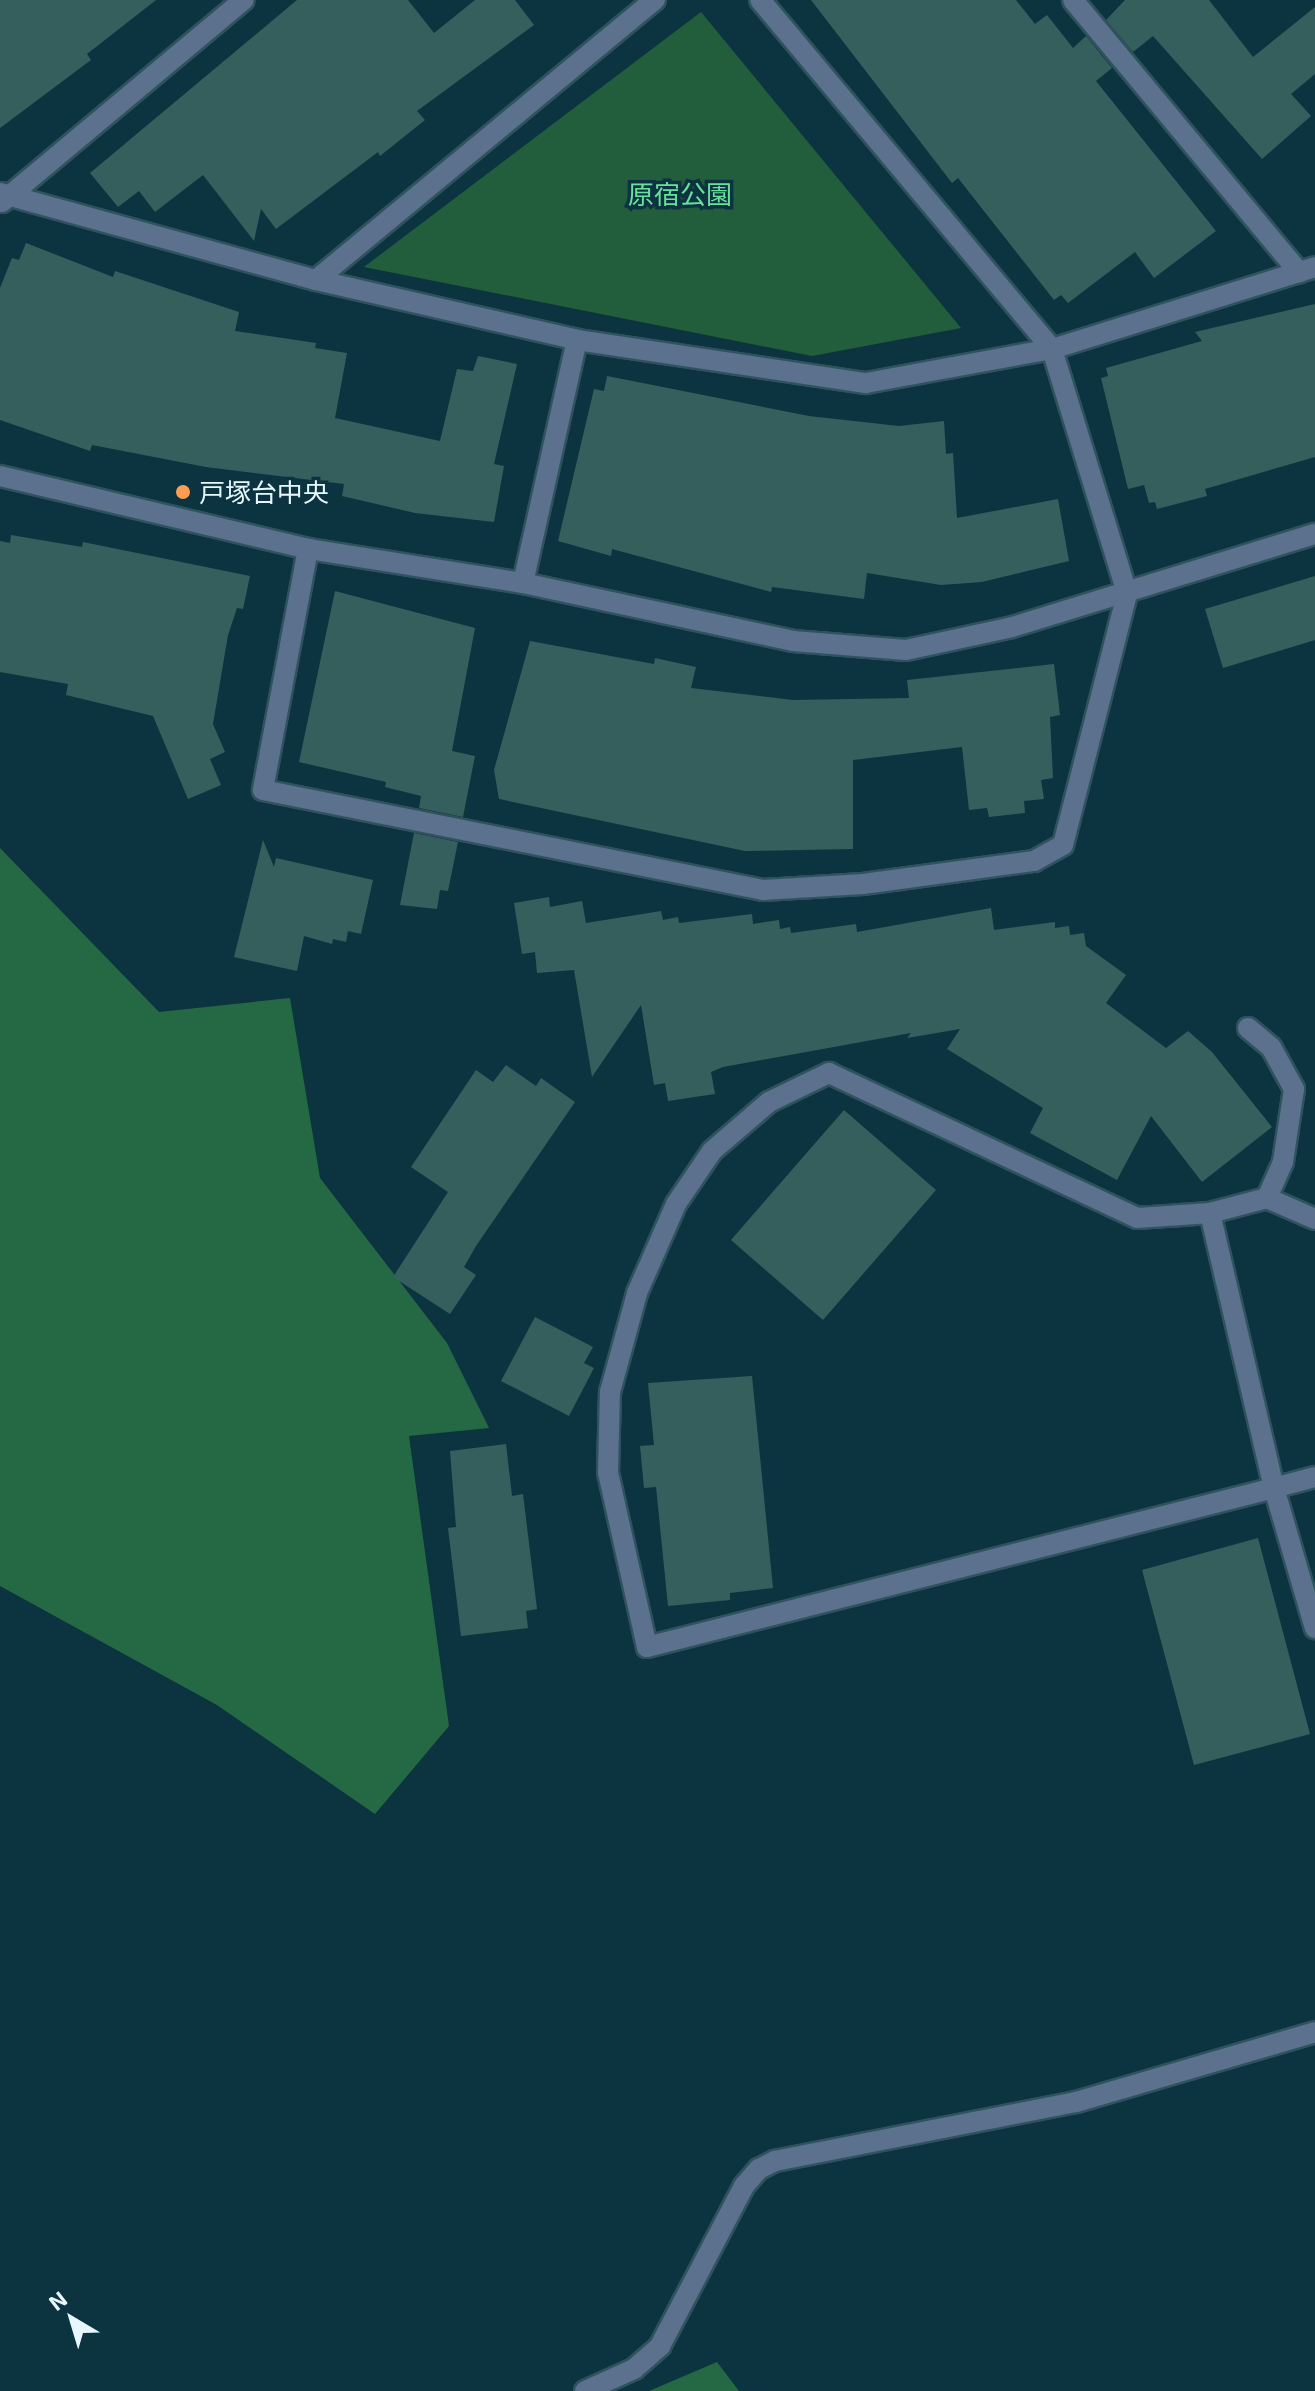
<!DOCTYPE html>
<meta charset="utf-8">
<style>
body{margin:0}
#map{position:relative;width:1315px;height:2391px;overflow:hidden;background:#0c3440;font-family:"Exo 2","Noto Sans JP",sans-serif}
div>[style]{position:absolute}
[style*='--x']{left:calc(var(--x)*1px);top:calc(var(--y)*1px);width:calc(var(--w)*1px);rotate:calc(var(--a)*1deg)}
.green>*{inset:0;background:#225e3c}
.forest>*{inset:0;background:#256944}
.building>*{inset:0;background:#355f5c}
.roads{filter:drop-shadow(2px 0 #2f535e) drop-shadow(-2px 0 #2f535e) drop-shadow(0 2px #2f535e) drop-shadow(0 -2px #2f535e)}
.minor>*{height:20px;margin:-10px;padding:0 10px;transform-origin:10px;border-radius:10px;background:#5b718d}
.dots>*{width:22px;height:22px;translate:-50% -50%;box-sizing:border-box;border:4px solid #0c3440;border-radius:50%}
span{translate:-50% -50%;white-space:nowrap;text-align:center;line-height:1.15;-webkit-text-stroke:7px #0c3440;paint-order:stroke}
.park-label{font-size:26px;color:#6ae09c}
.poi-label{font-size:26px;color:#e7f7fd}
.left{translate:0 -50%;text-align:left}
.north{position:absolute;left:32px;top:2279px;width:80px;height:80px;-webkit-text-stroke:6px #0c3440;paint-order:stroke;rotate:322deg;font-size:22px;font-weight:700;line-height:32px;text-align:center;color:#e7f7fd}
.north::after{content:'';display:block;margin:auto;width:28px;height:36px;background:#e7f7fd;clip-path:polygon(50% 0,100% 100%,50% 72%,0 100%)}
</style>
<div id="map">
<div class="green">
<div style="clip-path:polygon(701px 12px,961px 328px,812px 356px,364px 267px)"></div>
</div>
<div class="forest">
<div style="clip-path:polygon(0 848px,159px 1012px,290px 998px,320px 1178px,447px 1343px,489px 1428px,409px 1436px,449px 1726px,375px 1814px,217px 1705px,0 1586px)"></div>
<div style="clip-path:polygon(717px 2362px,739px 2391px,649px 2391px)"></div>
</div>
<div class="building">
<div style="clip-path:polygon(0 0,156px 0,87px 54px,91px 60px,0 128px)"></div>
<div style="clip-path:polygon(297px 0,408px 0,434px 33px,475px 0,515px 0,534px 25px,417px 111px,425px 120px,380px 156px,378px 152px,276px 229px,261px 209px,254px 241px,203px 175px,155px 212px,139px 191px,118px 207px,90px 173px)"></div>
<div style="clip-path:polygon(811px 0,1016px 0,1035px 24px,1047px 15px,1073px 48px,1086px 36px,1112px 68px,1096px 81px,1216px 231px,1154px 278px,1135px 252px,1068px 303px,1061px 295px,1054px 300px,958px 178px,952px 183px)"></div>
<div style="clip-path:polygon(1125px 0,1209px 0,1253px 57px,1315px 7px,1315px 74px,1291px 94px,1311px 116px,1262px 159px,1153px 36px,1133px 52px,1106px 20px)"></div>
<div style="clip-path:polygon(26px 243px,113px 277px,115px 271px,239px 312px,235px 331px,316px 343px,315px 348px,347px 353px,335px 418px,440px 441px,457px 369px,473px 371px,478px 356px,517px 364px,494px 464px,504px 466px,494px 522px,415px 513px,342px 496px,344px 484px,206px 467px,92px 445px,90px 451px,0 420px,0 288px,12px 258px,19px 260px)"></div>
<div style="clip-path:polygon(1315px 304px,1315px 457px,1205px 489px,1207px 496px,1157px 509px,1155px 502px,1149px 503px,1144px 485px,1128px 489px,1101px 378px,1108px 376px,1106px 368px,1202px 341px,1195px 332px)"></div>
<div style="clip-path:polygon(607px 376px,809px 416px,899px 426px,944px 421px,946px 454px,953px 453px,957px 518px,1058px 499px,1069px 561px,982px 582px,941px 585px,867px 573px,864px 599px,772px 587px,771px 592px,612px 549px,611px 556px,558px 541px,594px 389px,604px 391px)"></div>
<div style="clip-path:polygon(11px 535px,82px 547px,83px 542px,250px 576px,243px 609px,237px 608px,228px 635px,213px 724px,225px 752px,210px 759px,221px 785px,188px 799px,153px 716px,66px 695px,68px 684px,0 672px,0 541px,10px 543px)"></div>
<div style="clip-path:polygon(1315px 576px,1315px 640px,1223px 668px,1205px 609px)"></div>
<div style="clip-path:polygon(335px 591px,475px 628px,452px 751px,475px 756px,463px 817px,419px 808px,421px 796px,385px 787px,386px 782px,299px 762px)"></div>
<div style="clip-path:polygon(530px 641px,654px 664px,655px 658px,696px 667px,691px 688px,793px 700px,909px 698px,907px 680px,1054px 664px,1060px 715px,1050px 717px,1053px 778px,1041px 780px,1044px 799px,1024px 801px,1025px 813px,989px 817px,987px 808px,969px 810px,962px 747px,853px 760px,853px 849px,745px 851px,499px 799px,494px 770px)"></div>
<div style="clip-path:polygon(414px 833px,458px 842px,448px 891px,440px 890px,437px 909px,400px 905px)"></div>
<div style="clip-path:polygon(263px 840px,274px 867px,276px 858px,373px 880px,361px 934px,348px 931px,346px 942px,333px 939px,332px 944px,304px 936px,297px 971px,234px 957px)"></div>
<div style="clip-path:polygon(549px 897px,550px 907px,582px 901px,586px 923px,661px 911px,663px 920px,678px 917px,679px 923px,752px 914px,753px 924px,779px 920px,780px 929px,790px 927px,791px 933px,856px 924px,857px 932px,991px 908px,994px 930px,1055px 922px,1055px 928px,1069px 926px,1070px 935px,1084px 933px,1086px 946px,1126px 975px,1106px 1003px,1166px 1048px,1188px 1031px,1212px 1052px,1272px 1127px,1202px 1182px,1151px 1116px,1117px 1180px,1030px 1133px,1043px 1108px,947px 1049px,960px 1029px,907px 1038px,911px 1033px,723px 1067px,711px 1072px,715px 1094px,668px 1101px,665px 1083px,654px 1085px,641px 1005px,592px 1077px,574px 970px,537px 973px,535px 952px,522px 954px,514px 903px)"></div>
<div style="clip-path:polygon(506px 1065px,536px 1086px,541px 1078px,575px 1102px,476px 1246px,464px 1267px,476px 1275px,450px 1314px,393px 1277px,448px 1192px,411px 1167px,476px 1070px,493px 1082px)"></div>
<div style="clip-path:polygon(844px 1110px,936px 1190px,823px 1320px,731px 1240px)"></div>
<div style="clip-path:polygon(535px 1317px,593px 1347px,584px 1363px,594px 1368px,569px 1416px,501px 1381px)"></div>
<div style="clip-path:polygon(752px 1376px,773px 1588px,730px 1593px,730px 1600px,668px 1606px,656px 1487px,644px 1488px,640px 1446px,654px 1445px,648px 1383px)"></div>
<div style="clip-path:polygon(506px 1444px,512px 1496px,523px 1494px,537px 1609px,526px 1611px,528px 1628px,461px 1636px,448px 1528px,456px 1527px,450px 1451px)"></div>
<div style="clip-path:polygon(1258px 1538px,1310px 1734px,1194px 1765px,1142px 1570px)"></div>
</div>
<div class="roads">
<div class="minor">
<div style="--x:1073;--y:0;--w:354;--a:50.3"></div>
<div style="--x:0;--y:193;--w:328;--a:15.4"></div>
<div style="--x:316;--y:280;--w:268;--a:12.9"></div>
<div style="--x:577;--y:340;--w:292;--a:8.5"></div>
<div style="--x:866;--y:383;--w:189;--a:-10.4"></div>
<div style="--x:1052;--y:349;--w:275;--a:-17.3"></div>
<div style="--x:2;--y:202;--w:315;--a:-39.9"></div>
<div style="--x:316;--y:280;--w:440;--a:-39.6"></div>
<div style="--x:0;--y:476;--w:317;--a:13.3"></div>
<div style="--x:308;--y:549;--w:218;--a:9"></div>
<div style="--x:523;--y:583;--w:276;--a:12.1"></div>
<div style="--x:793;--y:641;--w:113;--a:4.6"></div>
<div style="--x:906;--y:650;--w:108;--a:-12.2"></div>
<div style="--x:1012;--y:627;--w:317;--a:-17.1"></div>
<div style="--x:308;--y:549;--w:245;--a:100.6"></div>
<div style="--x:263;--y:790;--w:510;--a:11.31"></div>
<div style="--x:763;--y:890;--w:100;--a:-3.4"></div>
<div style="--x:863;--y:884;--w:173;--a:-7.7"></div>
<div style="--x:1034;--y:861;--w:33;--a:-29"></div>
<div style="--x:1063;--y:845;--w:260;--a:-75.7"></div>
<div style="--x:1127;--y:593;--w:255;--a:-107.1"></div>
<div style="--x:1052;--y:349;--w:455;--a:-129.9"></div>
<div style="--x:523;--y:583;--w:249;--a:-77.5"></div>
<div style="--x:1248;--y:1028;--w:30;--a:40"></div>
<div style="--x:1271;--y:1047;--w:48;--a:61.3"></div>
<div style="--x:1294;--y:1089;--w:74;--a:98.6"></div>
<div style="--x:1283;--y:1162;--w:39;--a:114"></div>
<div style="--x:1210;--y:1213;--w:59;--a:-14.7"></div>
<div style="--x:1267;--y:1198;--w:52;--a:23.6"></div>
<div style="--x:1315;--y:1477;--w:42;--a:165"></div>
<div style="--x:1274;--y:1488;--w:647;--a:165.77"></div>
<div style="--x:647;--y:1647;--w:179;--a:-102.6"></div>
<div style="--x:608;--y:1472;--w:80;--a:-88.6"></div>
<div style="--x:610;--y:1392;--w:103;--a:-74.7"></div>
<div style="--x:637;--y:1293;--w:97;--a:-66.3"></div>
<div style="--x:676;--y:1204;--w:64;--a:-55.8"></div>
<div style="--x:712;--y:1151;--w:75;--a:-40.7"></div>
<div style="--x:769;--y:1102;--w:67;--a:-25.8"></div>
<div style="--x:829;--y:1073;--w:340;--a:25.2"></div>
<div style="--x:1137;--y:1218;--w:73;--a:-3.9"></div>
<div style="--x:1210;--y:1213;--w:282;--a:76.9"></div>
<div style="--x:1274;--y:1488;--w:146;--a:73.7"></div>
<div style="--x:585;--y:2391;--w:54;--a:-24.2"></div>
<div style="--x:634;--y:2369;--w:35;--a:-41"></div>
<div style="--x:660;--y:2346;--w:181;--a:-62.3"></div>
<div style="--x:744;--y:2186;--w:23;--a:-49"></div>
<div style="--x:759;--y:2169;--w:18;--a:-27"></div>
<div style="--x:775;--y:2161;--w:307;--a:-11.1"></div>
<div style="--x:1076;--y:2102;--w:249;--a:-16.3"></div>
</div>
</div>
<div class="dots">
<div style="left:183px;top:492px;background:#fc9d53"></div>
</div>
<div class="park-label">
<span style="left:680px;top:194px">原宿公園</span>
</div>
<div class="poi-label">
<span class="left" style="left:199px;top:492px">戸塚台中央</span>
</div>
<div class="north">N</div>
</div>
